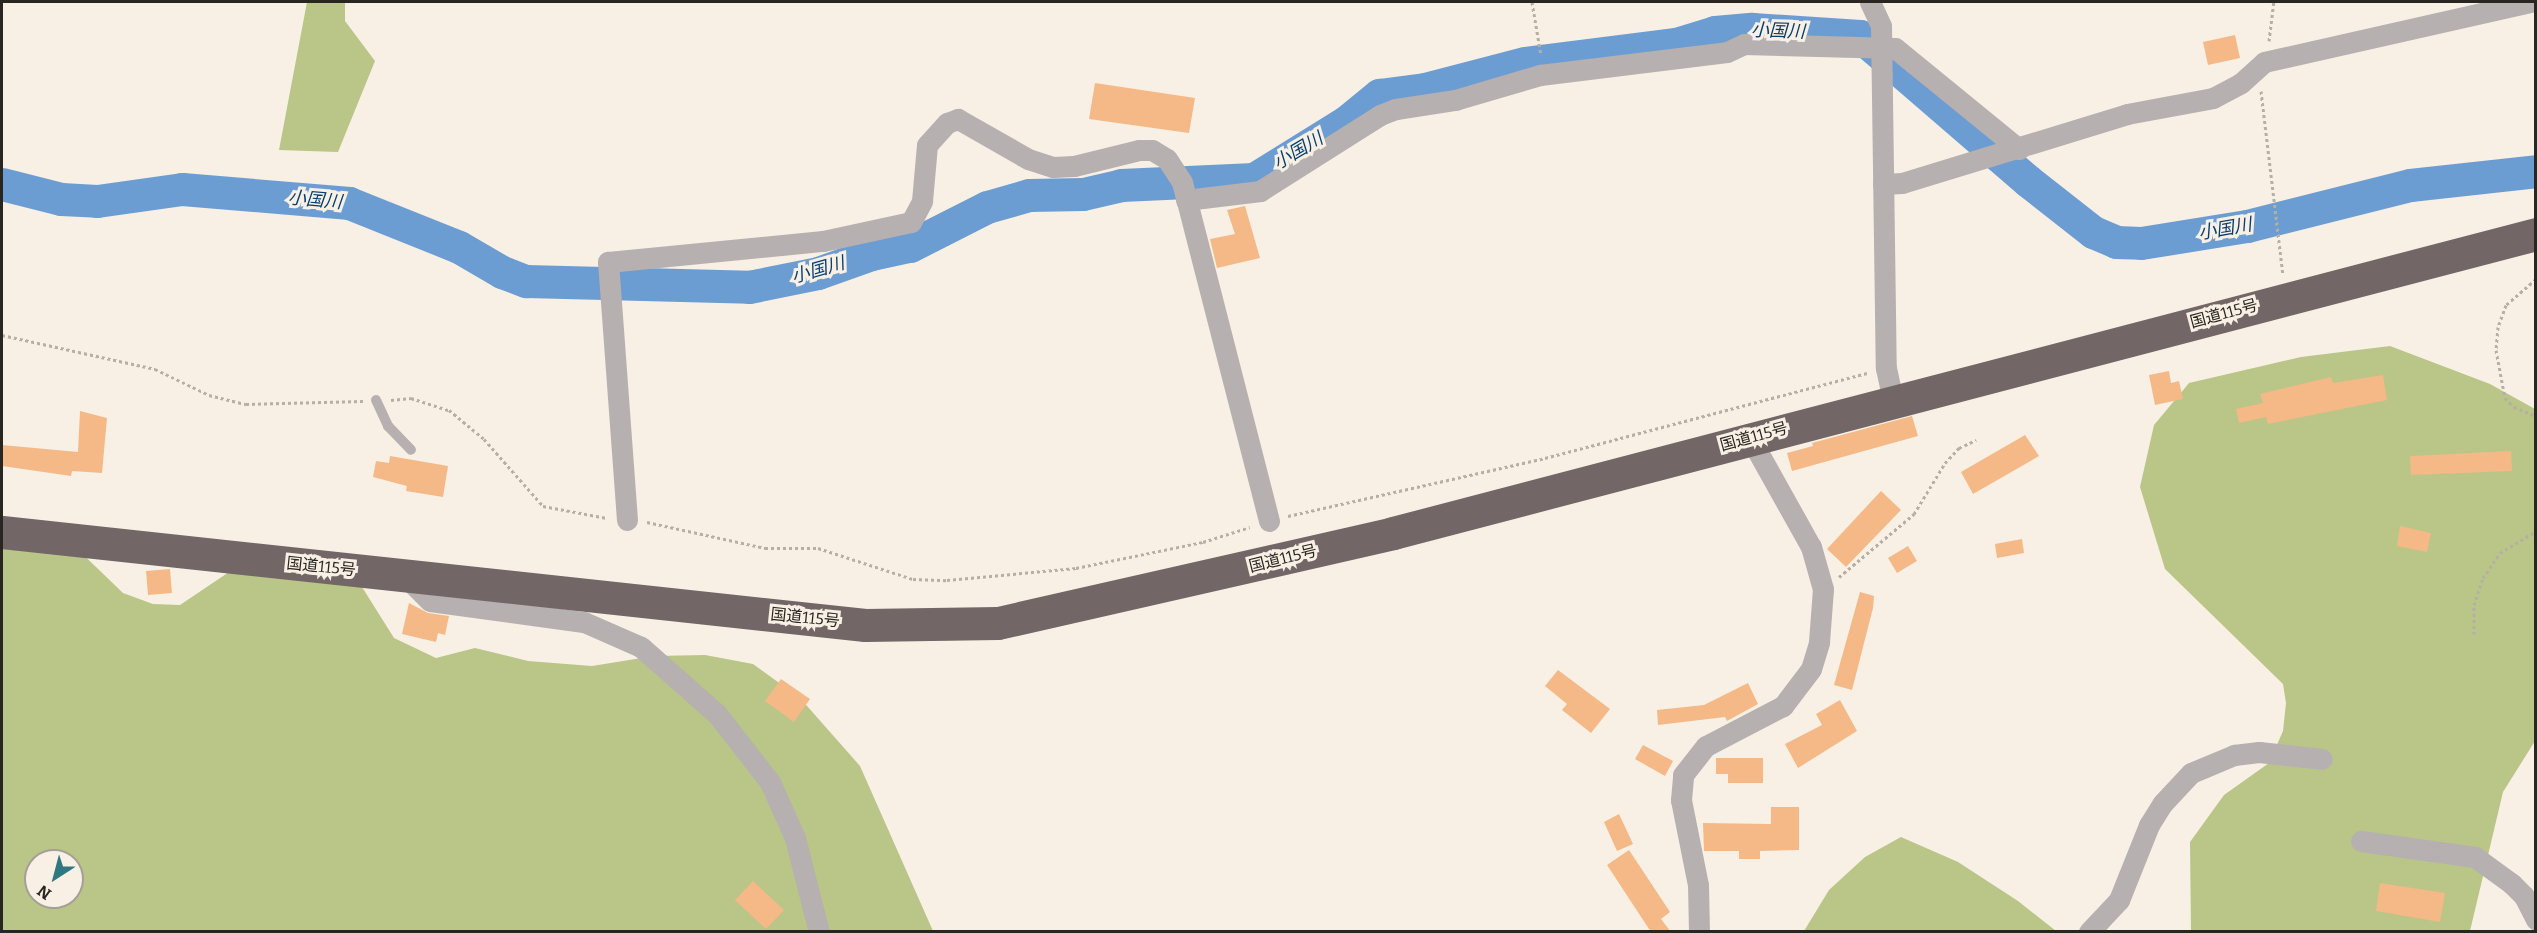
<!DOCTYPE html>
<meta charset="utf-8">
<style>
body{margin:0}
#map{position:relative;width:2537px;height:933px;overflow:hidden;background:#f8f0e5;font-family:Bitter,"Noto Sans JP",serif}
div>[style]{position:absolute}
[style*='--x']{left:calc(var(--x)*1px);top:calc(var(--y)*1px);width:calc(var(--w)*1px);rotate:calc(var(--a)*1deg)}
.green>*{inset:0;background:#bac588}
.river>*{height:33px;margin:-16.5px;padding:0 16.5px;transform-origin:16.5px;border-radius:16.5px;background:#6c9dd2}
.building>*{inset:0;background:#f4b986}
.path>*{height:3px;margin-top:-1.5px;transform-origin:0;background:repeating-linear-gradient(90deg,#b5afa6 0 3px,transparent 0 6px)}
.lane>*{height:10px;margin:-5px;padding:0 5px;transform-origin:5px;border-radius:5px;background:#b6b0b0}
.street>*{height:21px;margin:-10.5px;padding:0 10.5px;transform-origin:10.5px;border-radius:10.5px;background:#b6b0b0}
.highway>*{height:33px;margin:-16.5px;padding:0 16.5px;transform-origin:16.5px;border-radius:16.5px;background:#736666}
span{translate:-50% -50%;white-space:nowrap;text-align:center;line-height:1.15;-webkit-text-stroke:6px #f8f0e5;paint-order:stroke}
.street-label{font-size:16px;color:#292622}
.water-label{font-size:18px;color:#063e6f;font-style:italic}
.frame{position:absolute;inset:0;border:3px solid #292622;pointer-events:none}
.north{position:absolute;left:24px;top:849px;width:60px;height:60px;box-sizing:border-box;background:#f8f0e5;border:2px solid #a59f97;border-radius:50%;rotate:216deg;font-size:16px;font-weight:700;line-height:24px;text-align:center;color:#292622}
.north::after{content:'';display:block;margin:auto;width:21px;height:27px;background:#307881;clip-path:polygon(50% 0,100% 100%,50% 72%,0 100%)}
</style>
<div id="map">
<div class="green">
<div style="clip-path:polygon(307px 2px,345px 2px,345px 21px,375px 61px,338px 152px,279px 150px)"></div>
<div style="clip-path:polygon(2390px 346px,2490px 384px,2535px 409px,2535px 741px,2503px 792px,2470px 931px,2191px 931px,2190px 842px,2224px 795px,2269px 763px,2283px 731px,2286px 703px,2283px 684px,2165px 569px,2140px 487px,2154px 425px,2189px 383px,2301px 357px)"></div>
<div style="clip-path:polygon(evenodd,2px 539px,69px 541px,123px 593px,153px 604px,180px 605px,232px 570px,362px 587px,394px 638px,436px 658px,475px 648px,528px 661px,592px 666px,654px 656px,705px 655px,753px 664px,800px 698px,860px 766px,933px 931px,2px 932px,2px 539px,36px 861px,72px 861px,72px 897px,36px 897px,36px 861px)"></div>
<div style="clip-path:polygon(1901px 837px,1958px 862px,2018px 901px,2056px 931px,1804px 931px,1829px 890px,1865px 857px)"></div>
</div>
<div class="river">
<div style="--x:2;--y:184;--w:61;--a:14.3"></div>
<div style="--x:61;--y:199;--w:36;--a:3"></div>
<div style="--x:97;--y:201;--w:86;--a:-8"></div>
<div style="--x:182;--y:189;--w:168;--a:4.8"></div>
<div style="--x:349;--y:203;--w:118;--a:21.8"></div>
<div style="--x:459;--y:247;--w:50;--a:30.2"></div>
<div style="--x:502;--y:272;--w:26;--a:21"></div>
<div style="--x:526;--y:281;--w:223;--a:1.5"></div>
<div style="--x:749;--y:287;--w:70;--a:-11.5"></div>
<div style="--x:818;--y:273;--w:56;--a:-19.7"></div>
<div style="--x:871;--y:254;--w:40;--a:-12"></div>
<div style="--x:910;--y:246;--w:86;--a:-26.9"></div>
<div style="--x:987;--y:207;--w:44;--a:-15.9"></div>
<div style="--x:1029;--y:195;--w:54;--a:-1.1"></div>
<div style="--x:1083;--y:194;--w:39;--a:-13"></div>
<div style="--x:1121;--y:185;--w:133;--a:-2.6"></div>
<div style="--x:1254;--y:179;--w:108;--a:-31.8"></div>
<div style="--x:1346;--y:122;--w:43;--a:-39.3"></div>
<div style="--x:1379;--y:95;--w:46;--a:-7.4"></div>
<div style="--x:1425;--y:89;--w:103;--a:-14.6"></div>
<div style="--x:1525;--y:63;--w:152;--a:-7.2"></div>
<div style="--x:1676;--y:44;--w:41;--a:-17.1"></div>
<div style="--x:1715;--y:32;--w:37;--a:-5"></div>
<div style="--x:1752;--y:29;--w:108;--a:3.7"></div>
<div style="--x:1860;--y:36;--w:222;--a:40.8"></div>
<div style="--x:2028;--y:181;--w:83;--a:38.1"></div>
<div style="--x:2093;--y:232;--w:25;--a:23"></div>
<div style="--x:2116;--y:242;--w:25;--a:2"></div>
<div style="--x:2141;--y:243;--w:107;--a:-9.1"></div>
<div style="--x:2247;--y:226;--w:168;--a:-14.1"></div>
<div style="--x:2410;--y:185;--w:127;--a:-6.3"></div>
</div>
<div class="building">
<div style="clip-path:polygon(2235px 35px,2240px 58px,2208px 65px,2203px 42px)"></div>
<div style="clip-path:polygon(1095px 83px,1195px 98px,1189px 133px,1089px 119px)"></div>
<div style="clip-path:polygon(1245px 206px,1260px 258px,1217px 268px,1210px 239px,1235px 234px,1227px 210px)"></div>
<div style="clip-path:polygon(2169px 371px,2171px 383px,2179px 381px,2183px 399px,2155px 405px,2149px 375px)"></div>
<div style="clip-path:polygon(2383px 375px,2387px 400px,2268px 424px,2266px 417px,2239px 423px,2236px 409px,2263px 403px,2260px 394px,2331px 377px,2333px 383px)"></div>
<div style="clip-path:polygon(80px 411px,107px 418px,102px 473px,72px 471px,71px 476px,2px 466px,2px 445px,78px 452px)"></div>
<div style="clip-path:polygon(1912px 416px,1918px 436px,1792px 471px,1787px 453px,1813px 446px,1812px 443px)"></div>
<div style="clip-path:polygon(2025px 435px,2039px 456px,1973px 494px,1961px 472px)"></div>
<div style="clip-path:polygon(2511px 451px,2512px 471px,2411px 475px,2410px 456px)"></div>
<div style="clip-path:polygon(390px 456px,448px 466px,443px 497px,406px 491px,407px 486px,373px 477px,376px 461px,389px 463px)"></div>
<div style="clip-path:polygon(1881px 491px,1901px 510px,1846px 567px,1827px 549px)"></div>
<div style="clip-path:polygon(2400px 526px,2431px 533px,2427px 552px,2397px 546px)"></div>
<div style="clip-path:polygon(2022px 539px,2024px 553px,1997px 558px,1995px 544px)"></div>
<div style="clip-path:polygon(1908px 546px,1917px 561px,1897px 573px,1888px 558px)"></div>
<div style="clip-path:polygon(170px 569px,172px 593px,148px 595px,146px 571px)"></div>
<div style="clip-path:polygon(1860px 592px,1874px 596px,1873px 608px,1852px 690px,1834px 685px)"></div>
<div style="clip-path:polygon(409px 603px,428px 613px,449px 616px,445px 635px,438px 633px,436px 642px,402px 634px)"></div>
<div style="clip-path:polygon(1558px 670px,1610px 709px,1591px 733px,1562px 710px,1567px 704px,1545px 686px)"></div>
<div style="clip-path:polygon(781px 679px,810px 699px,794px 722px,765px 701px)"></div>
<div style="clip-path:polygon(1748px 683px,1758px 704px,1727px 721px,1725px 717px,1658px 725px,1657px 710px,1704px 705px)"></div>
<div style="clip-path:polygon(1840px 700px,1857px 731px,1798px 768px,1785px 744px,1822px 725px,1816px 714px)"></div>
<div style="clip-path:polygon(1643px 745px,1673px 761px,1665px 776px,1635px 759px)"></div>
<div style="clip-path:polygon(1716px 758px,1763px 758px,1763px 783px,1728px 783px,1728px 774px,1716px 774px)"></div>
<div style="clip-path:polygon(1771px 807px,1799px 807px,1799px 850px,1760px 851px,1760px 859px,1739px 859px,1739px 851px,1704px 851px,1703px 823px,1771px 824px)"></div>
<div style="clip-path:polygon(1619px 814px,1633px 844px,1617px 851px,1604px 822px)"></div>
<div style="clip-path:polygon(1629px 850px,1670px 912px,1661px 919px,1671px 932px,1651px 932px,1607px 865px)"></div>
<div style="clip-path:polygon(753px 881px,784px 910px,766px 929px,735px 900px)"></div>
<div style="clip-path:polygon(2380px 883px,2445px 893px,2440px 922px,2376px 911px)"></div>
</div>
<div class="path">
<div style="--x:1532;--y:2;--w:54;--a:80.4"></div>
<div style="--x:2269;--y:41;--w:39;--a:-83"></div>
<div style="--x:2261;--y:91;--w:185;--a:83.2"></div>
<div style="--x:2536;--y:279;--w:40;--a:139"></div>
<div style="--x:2506;--y:305;--w:23;--a:110"></div>
<div style="--x:2498;--y:327;--w:23;--a:95"></div>
<div style="--x:2496;--y:350;--w:49;--a:79.4"></div>
<div style="--x:2505;--y:398;--w:13;--a:45"></div>
<div style="--x:2514;--y:407;--w:24;--a:22"></div>
<div style="--x:2;--y:335;--w:157;--a:12.5"></div>
<div style="--x:155;--y:369;--w:60;--a:25.7"></div>
<div style="--x:209;--y:395;--w:38;--a:14"></div>
<div style="--x:246;--y:404;--w:117;--a:-1.5"></div>
<div style="--x:391;--y:400;--w:20;--a:-6"></div>
<div style="--x:411;--y:398;--w:40;--a:18"></div>
<div style="--x:449;--y:410;--w:45;--a:39.6"></div>
<div style="--x:484;--y:439;--w:89;--a:48.6"></div>
<div style="--x:543;--y:506;--w:65;--a:10.6"></div>
<div style="--x:1288;--y:516;--w:263;--a:-12.7"></div>
<div style="--x:1545;--y:458;--w:333;--a:-14.8"></div>
<div style="--x:647;--y:522;--w:121;--a:12.4"></div>
<div style="--x:765;--y:548;--w:53;--a:0"></div>
<div style="--x:818;--y:548;--w:100;--a:18.1"></div>
<div style="--x:913;--y:579;--w:34;--a:2"></div>
<div style="--x:947;--y:580;--w:130;--a:-5.3"></div>
<div style="--x:1076;--y:568;--w:130;--a:-11.6"></div>
<div style="--x:1203;--y:542;--w:49;--a:-17.7"></div>
<div style="--x:1839;--y:577;--w:98;--a:-40"></div>
<div style="--x:1914;--y:514;--w:60;--a:-58.7"></div>
<div style="--x:1945;--y:463;--w:21;--a:-47"></div>
<div style="--x:1959;--y:448;--w:19;--a:-25"></div>
<div style="--x:2474;--y:634;--w:29;--a:-90"></div>
<div style="--x:2474;--y:605;--w:28;--a:-72"></div>
<div style="--x:2483;--y:578;--w:30;--a:-56"></div>
<div style="--x:2500;--y:553;--w:42;--a:-31.4"></div>
</div>
<div class="lane">
<div style="--x:376;--y:400;--w:29;--a:65"></div>
<div style="--x:388;--y:426;--w:33;--a:46"></div>
</div>
<div class="street">
<div style="--x:1870;--y:2;--w:26;--a:65"></div>
<div style="--x:1881;--y:26;--w:342;--a:89.2"></div>
<div style="--x:1886;--y:368;--w:33;--a:78"></div>
<div style="--x:1883;--y:184;--w:19;--a:-3"></div>
<div style="--x:1902;--y:183;--w:235;--a:-17"></div>
<div style="--x:2127;--y:114;--w:87;--a:-10.5"></div>
<div style="--x:2213;--y:98;--w:32;--a:-28"></div>
<div style="--x:2241;--y:83;--w:31;--a:-42"></div>
<div style="--x:2264;--y:62;--w:273;--a:-12.7"></div>
<div style="--x:1186;--y:200;--w:75;--a:-6.9"></div>
<div style="--x:1260;--y:191;--w:142;--a:-32.3"></div>
<div style="--x:1380;--y:115;--w:17;--a:-21"></div>
<div style="--x:1396;--y:109;--w:60;--a:-8.7"></div>
<div style="--x:1455;--y:100;--w:89;--a:-16.4"></div>
<div style="--x:1540;--y:75;--w:188;--a:-7"></div>
<div style="--x:1727;--y:52;--w:19;--a:-25"></div>
<div style="--x:1744;--y:44;--w:151;--a:1.5"></div>
<div style="--x:1895;--y:48;--w:160;--a:39.2"></div>
<div style="--x:627;--y:520;--w:259;--a:-94.2"></div>
<div style="--x:608;--y:262;--w:216;--a:-5.6"></div>
<div style="--x:823;--y:241;--w:90;--a:-12.2"></div>
<div style="--x:911;--y:222;--w:24;--a:-62"></div>
<div style="--x:922;--y:201;--w:56;--a:-84.9"></div>
<div style="--x:927;--y:145;--w:30;--a:-48"></div>
<div style="--x:947;--y:123;--w:12;--a:-20"></div>
<div style="--x:958;--y:119;--w:81;--a:29.7"></div>
<div style="--x:1028;--y:159;--w:26;--a:18"></div>
<div style="--x:1053;--y:167;--w:21;--a:-3"></div>
<div style="--x:1074;--y:166;--w:67;--a:-13.8"></div>
<div style="--x:1139;--y:150;--w:13;--a:0"></div>
<div style="--x:1152;--y:150;--w:17;--a:31"></div>
<div style="--x:1167;--y:159;--w:27;--a:57"></div>
<div style="--x:1182;--y:182;--w:350;--a:75.6"></div>
<div style="--x:405;--y:576;--w:35;--a:45"></div>
<div style="--x:430;--y:601;--w:155;--a:7.8"></div>
<div style="--x:584;--y:622;--w:62;--a:23.7"></div>
<div style="--x:641;--y:647;--w:101;--a:41.4"></div>
<div style="--x:717;--y:714;--w:86;--a:52.1"></div>
<div style="--x:770;--y:782;--w:61;--a:65.9"></div>
<div style="--x:795;--y:838;--w:97;--a:75.7"></div>
<div style="--x:2361;--y:841;--w:115;--a:8"></div>
<div style="--x:2475;--y:857;--w:46;--a:36.1"></div>
<div style="--x:2512;--y:884;--w:17;--a:45"></div>
<div style="--x:2524;--y:896;--w:27;--a:63"></div>
<div style="--x:1699;--y:932;--w:47;--a:-91.2"></div>
<div style="--x:1698;--y:885;--w:87;--a:-101.3"></div>
<div style="--x:1681;--y:800;--w:25;--a:-85"></div>
<div style="--x:1683;--y:775;--w:37;--a:-52"></div>
<div style="--x:1706;--y:746;--w:87;--a:-27.5"></div>
<div style="--x:1783;--y:706;--w:46;--a:-52.9"></div>
<div style="--x:1811;--y:669;--w:28;--a:-73"></div>
<div style="--x:1819;--y:642;--w:53;--a:-85.7"></div>
<div style="--x:1823;--y:589;--w:44;--a:-105.9"></div>
<div style="--x:1811;--y:547;--w:125;--a:-119.2"></div>
<div style="--x:2089;--y:932;--w:44;--a:-46.8"></div>
<div style="--x:2119;--y:900;--w:81;--a:-68.2"></div>
<div style="--x:2149;--y:825;--w:26;--a:-58"></div>
<div style="--x:2163;--y:803;--w:41;--a:-47"></div>
<div style="--x:2191;--y:773;--w:47;--a:-22.7"></div>
<div style="--x:2234;--y:755;--w:25;--a:-7"></div>
<div style="--x:2259;--y:752;--w:63;--a:6.3"></div>
</div>
<div class="highway">
<div style="--x:2;--y:532;--w:868;--a:6.15"></div>
<div style="--x:865;--y:625;--w:133;--a:-0.9"></div>
<div style="--x:998;--y:623;--w:405;--a:-12.8"></div>
<div style="--x:1393;--y:533;--w:1181;--a:-14.66"></div>
</div>
<div class="street-label">
<span style="left:2224px;top:314px;rotate:-15deg">国道115号</span>
<span style="left:1754px;top:437px;rotate:-15deg">国道115号</span>
<span style="left:1283px;top:559px;rotate:-14deg">国道115号</span>
<span style="left:321px;top:567px;rotate:6deg">国道115号</span>
<span style="left:805px;top:618px;rotate:6deg">国道115号</span>
</div>
<div class="water-label">
<span style="left:1778px;top:31px;rotate:2deg">小国川</span>
<span style="left:1298px;top:151px;rotate:-31deg">小国川</span>
<span style="left:315px;top:200px;rotate:5deg">小国川</span>
<span style="left:2225px;top:229px;rotate:-10deg">小国川</span>
<span style="left:818px;top:270px;rotate:-16deg">小国川</span>
</div>
<div class="frame"></div>
<div class="north">N</div>
</div>
